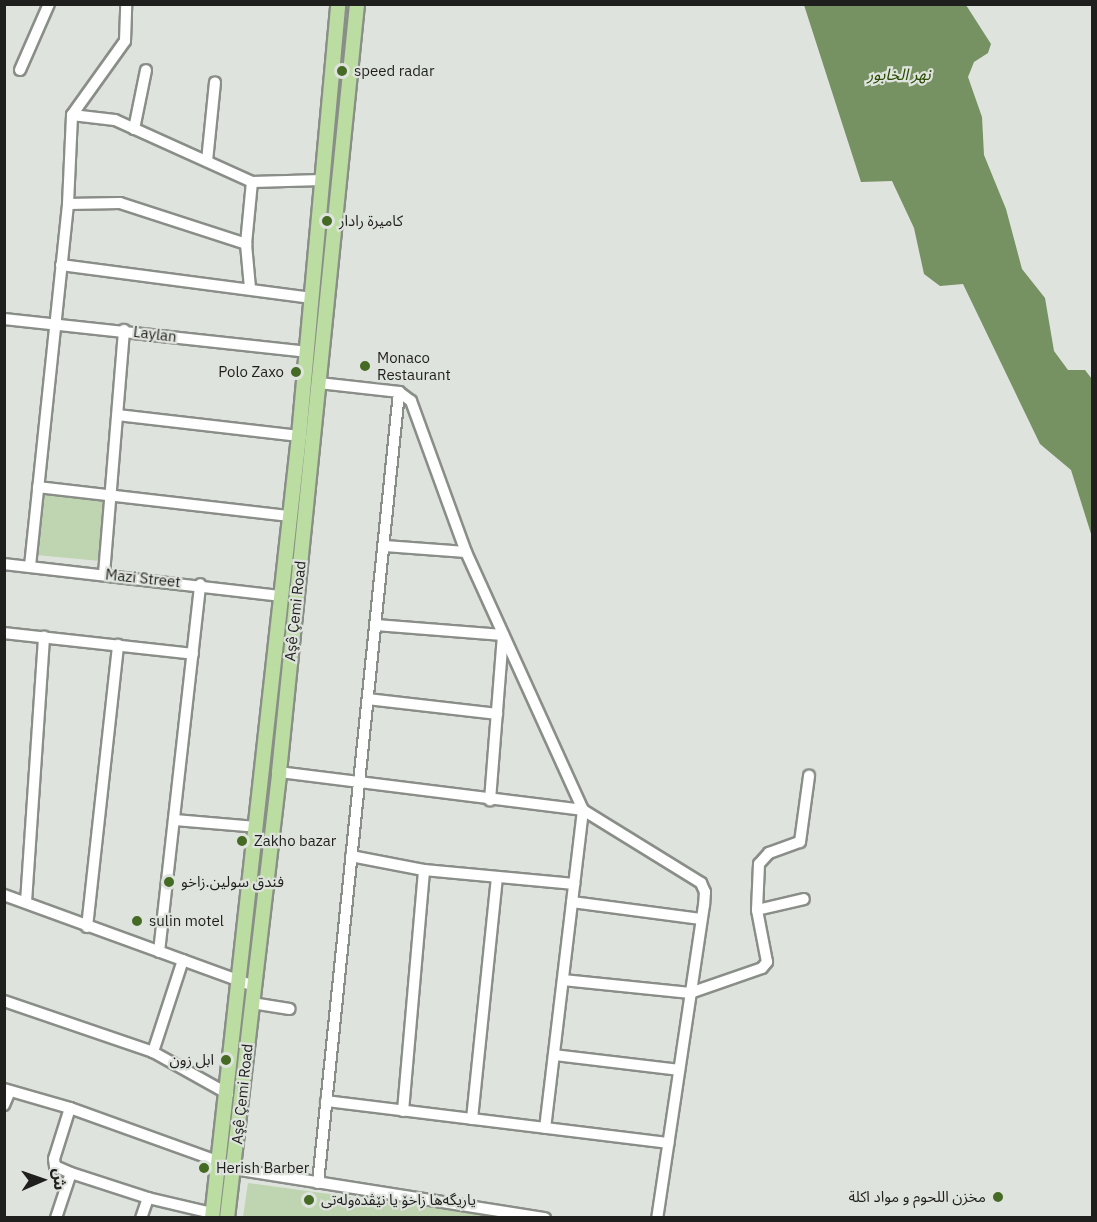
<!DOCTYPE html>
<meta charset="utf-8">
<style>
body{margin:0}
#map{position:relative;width:1097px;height:1222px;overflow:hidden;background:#dfe3dd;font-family:"IBM Plex Sans","Noto Sans Arabic",sans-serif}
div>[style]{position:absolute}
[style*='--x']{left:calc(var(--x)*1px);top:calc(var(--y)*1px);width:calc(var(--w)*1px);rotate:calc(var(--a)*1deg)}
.green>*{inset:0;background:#bfd4b1}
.water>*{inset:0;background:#769162}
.roads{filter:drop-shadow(2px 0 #8a8e88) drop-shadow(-2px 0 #8a8e88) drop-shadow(0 2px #8a8e88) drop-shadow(0 -2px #8a8e88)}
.minor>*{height:10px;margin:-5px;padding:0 5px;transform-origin:5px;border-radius:5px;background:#fff}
.major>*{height:14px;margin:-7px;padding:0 7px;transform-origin:7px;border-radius:7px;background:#bcdda1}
.dots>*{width:16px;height:16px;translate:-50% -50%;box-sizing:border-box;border:3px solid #dfe3dd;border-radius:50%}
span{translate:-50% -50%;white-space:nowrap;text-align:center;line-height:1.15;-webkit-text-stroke:4.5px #dfe3dd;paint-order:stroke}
.poi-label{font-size:15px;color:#1f201e}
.left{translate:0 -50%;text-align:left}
.right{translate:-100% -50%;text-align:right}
.street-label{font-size:15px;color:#1f201e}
.water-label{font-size:16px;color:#284b00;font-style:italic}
.frame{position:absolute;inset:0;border:6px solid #1f201e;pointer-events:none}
.north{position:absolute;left:12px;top:1150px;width:60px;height:60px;-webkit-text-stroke:4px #dfe3dd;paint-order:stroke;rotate:88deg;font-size:16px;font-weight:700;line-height:24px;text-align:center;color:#1f201e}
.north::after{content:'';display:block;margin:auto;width:21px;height:27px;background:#1f201e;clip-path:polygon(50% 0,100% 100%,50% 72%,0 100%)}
</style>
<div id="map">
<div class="green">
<div style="clip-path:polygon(43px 490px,106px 496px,100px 561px,36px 555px)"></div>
<div style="clip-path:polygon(248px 1183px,498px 1217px,243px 1217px)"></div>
</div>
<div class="water">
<div style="clip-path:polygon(804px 5px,966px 5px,991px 44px,988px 53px,974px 62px,968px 77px,982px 117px,984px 155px,1006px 209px,1022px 269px,1045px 298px,1054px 351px,1068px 370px,1085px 370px,1092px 379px,1092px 537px,1071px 470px,1040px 444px,963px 284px,940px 286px,924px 274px,914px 228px,892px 181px,861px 182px)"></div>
</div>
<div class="roads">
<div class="minor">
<div style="--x:20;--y:70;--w:72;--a:-66.3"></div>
<div style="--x:72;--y:115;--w:43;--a:6.6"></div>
<div style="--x:115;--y:120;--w:150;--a:24.3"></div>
<div style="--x:252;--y:182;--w:70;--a:-1.6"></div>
<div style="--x:134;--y:129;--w:60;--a:-78.5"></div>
<div style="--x:207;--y:161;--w:79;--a:-84.2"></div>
<div style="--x:68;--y:204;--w:52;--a:-1.1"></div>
<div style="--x:120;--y:203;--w:133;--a:18"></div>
<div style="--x:61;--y:265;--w:253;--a:7.5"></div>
<div style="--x:250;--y:288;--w:44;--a:-95.2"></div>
<div style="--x:246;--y:244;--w:62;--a:-84.5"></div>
<div style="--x:4;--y:319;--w:304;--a:6.2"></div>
<div style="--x:319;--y:383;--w:81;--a:6.4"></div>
<div style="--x:399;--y:392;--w:15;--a:37"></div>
<div style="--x:411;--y:401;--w:161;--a:70"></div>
<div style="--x:466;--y:552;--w:283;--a:65.6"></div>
<div style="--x:583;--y:810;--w:320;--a:96.8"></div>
<div style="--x:118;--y:415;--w:182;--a:6.6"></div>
<div style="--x:38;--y:487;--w:253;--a:6.6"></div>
<div style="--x:385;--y:546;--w:81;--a:4.2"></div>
<div style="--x:4;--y:564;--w:279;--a:6.6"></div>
<div style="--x:30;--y:566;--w:364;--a:-84"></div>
<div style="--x:68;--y:204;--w:89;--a:-87.4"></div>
<div style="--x:72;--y:115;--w:91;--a:-54.4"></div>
<div style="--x:125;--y:41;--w:37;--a:-88"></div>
<div style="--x:104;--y:574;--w:245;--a:-85.3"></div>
<div style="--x:376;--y:625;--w:127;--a:4.5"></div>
<div style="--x:503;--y:635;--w:166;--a:94.5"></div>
<div style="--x:4;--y:633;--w:190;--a:6.3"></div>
<div style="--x:368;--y:699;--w:130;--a:6.6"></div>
<div style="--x:279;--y:772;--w:306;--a:7.1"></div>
<div style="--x:583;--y:810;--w:139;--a:31.7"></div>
<div style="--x:701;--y:883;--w:10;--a:66"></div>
<div style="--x:705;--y:892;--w:13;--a:94"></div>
<div style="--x:704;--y:905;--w:317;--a:98.5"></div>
<div style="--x:174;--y:820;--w:83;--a:4.8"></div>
<div style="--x:351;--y:856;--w:74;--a:10.9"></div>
<div style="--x:424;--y:870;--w:151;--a:5.3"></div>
<div style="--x:4;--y:895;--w:266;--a:20"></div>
<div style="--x:26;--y:902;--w:266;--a:-86.1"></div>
<div style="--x:572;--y:902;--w:130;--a:7.5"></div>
<div style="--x:757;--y:910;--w:48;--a:-13.2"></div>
<div style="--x:87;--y:927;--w:284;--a:-83.7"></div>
<div style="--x:159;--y:952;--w:370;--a:-83.6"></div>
<div style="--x:183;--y:960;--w:97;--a:108.1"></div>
<div style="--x:153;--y:1052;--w:86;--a:29.2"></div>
<div style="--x:563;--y:980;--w:128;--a:5.8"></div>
<div style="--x:690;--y:993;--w:76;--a:-19.1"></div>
<div style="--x:762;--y:968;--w:8;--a:-50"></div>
<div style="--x:767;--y:962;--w:53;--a:-100.9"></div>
<div style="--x:757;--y:910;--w:46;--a:-87.5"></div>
<div style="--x:759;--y:864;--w:15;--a:-48"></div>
<div style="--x:769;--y:853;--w:33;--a:-20"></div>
<div style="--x:800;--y:842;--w:67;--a:-82.2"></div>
<div style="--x:4;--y:1001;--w:157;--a:18.9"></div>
<div style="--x:252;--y:1003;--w:38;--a:9"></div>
<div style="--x:554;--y:1055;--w:126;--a:6.8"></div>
<div style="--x:4;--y:1089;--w:69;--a:16.1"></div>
<div style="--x:70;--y:1108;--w:159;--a:19.8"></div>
<div style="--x:326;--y:1101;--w:345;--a:7"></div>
<div style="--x:4;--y:1105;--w:15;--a:-67"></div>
<div style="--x:70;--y:1108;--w:53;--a:107.4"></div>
<div style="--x:54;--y:1159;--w:7;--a:82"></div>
<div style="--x:55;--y:1166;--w:17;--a:24"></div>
<div style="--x:403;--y:1111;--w:242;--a:-85"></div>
<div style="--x:472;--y:1119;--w:243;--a:-84.1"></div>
<div style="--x:234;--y:1169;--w:315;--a:9"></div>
<div style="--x:318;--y:1183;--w:795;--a:-84.15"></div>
<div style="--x:148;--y:1198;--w:66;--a:13.2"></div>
<div style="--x:56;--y:1218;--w:47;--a:-71.6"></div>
<div style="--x:71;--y:1173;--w:81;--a:18"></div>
<div style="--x:148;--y:1198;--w:21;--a:109"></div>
</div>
<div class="major">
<div style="--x:212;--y:1218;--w:787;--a:-83.65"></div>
<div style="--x:299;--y:436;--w:434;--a:-84.8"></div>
<div style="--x:227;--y:1218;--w:449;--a:-83.3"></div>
<div style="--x:279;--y:772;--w:772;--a:-84.2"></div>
</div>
</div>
<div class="dots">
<div style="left:342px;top:71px;background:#456a24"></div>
<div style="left:327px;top:221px;background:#456a24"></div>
<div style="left:365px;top:366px;background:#456a24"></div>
<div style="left:296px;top:372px;background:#456a24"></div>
<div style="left:242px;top:841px;background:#456a24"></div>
<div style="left:169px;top:882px;background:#456a24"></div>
<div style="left:137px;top:921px;background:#456a24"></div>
<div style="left:226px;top:1060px;background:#456a24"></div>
<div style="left:204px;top:1168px;background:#456a24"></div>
<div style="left:998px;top:1197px;background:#456a24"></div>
<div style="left:309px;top:1200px;background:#456a24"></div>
</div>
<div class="poi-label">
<span class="left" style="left:354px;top:71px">speed radar</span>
<span class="left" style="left:339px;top:221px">كاميرة رادار</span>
<span class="left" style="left:377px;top:366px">Monaco<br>Restaurant</span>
<span class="right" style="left:284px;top:372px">Polo Zaxo</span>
<span class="left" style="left:254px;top:841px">Zakho bazar</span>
<span class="left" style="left:181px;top:882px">فندق سولين.زاخو</span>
<span class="left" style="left:149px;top:921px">sulin motel</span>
<span class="right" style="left:214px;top:1060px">ابل زون</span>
<span class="left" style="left:216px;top:1168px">Herish Barber</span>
<span class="right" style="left:986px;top:1197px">مخزن اللحوم و مواد اكلة</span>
<span class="left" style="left:321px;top:1200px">یاریگه‌ها زاخۆ یا نێڤده‌وله‌تی</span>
</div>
<div class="street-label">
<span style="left:155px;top:334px;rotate:7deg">Laylan</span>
<span style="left:143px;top:578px;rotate:6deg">Mazi Street</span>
<span style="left:295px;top:611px;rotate:-84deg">Aşê Çemi Road</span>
<span style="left:242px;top:1094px;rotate:-84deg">Aşê Çemi Road</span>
</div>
<div class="water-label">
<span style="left:899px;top:74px">نهر الخابور</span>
</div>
<div class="frame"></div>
<div class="north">ش</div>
</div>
